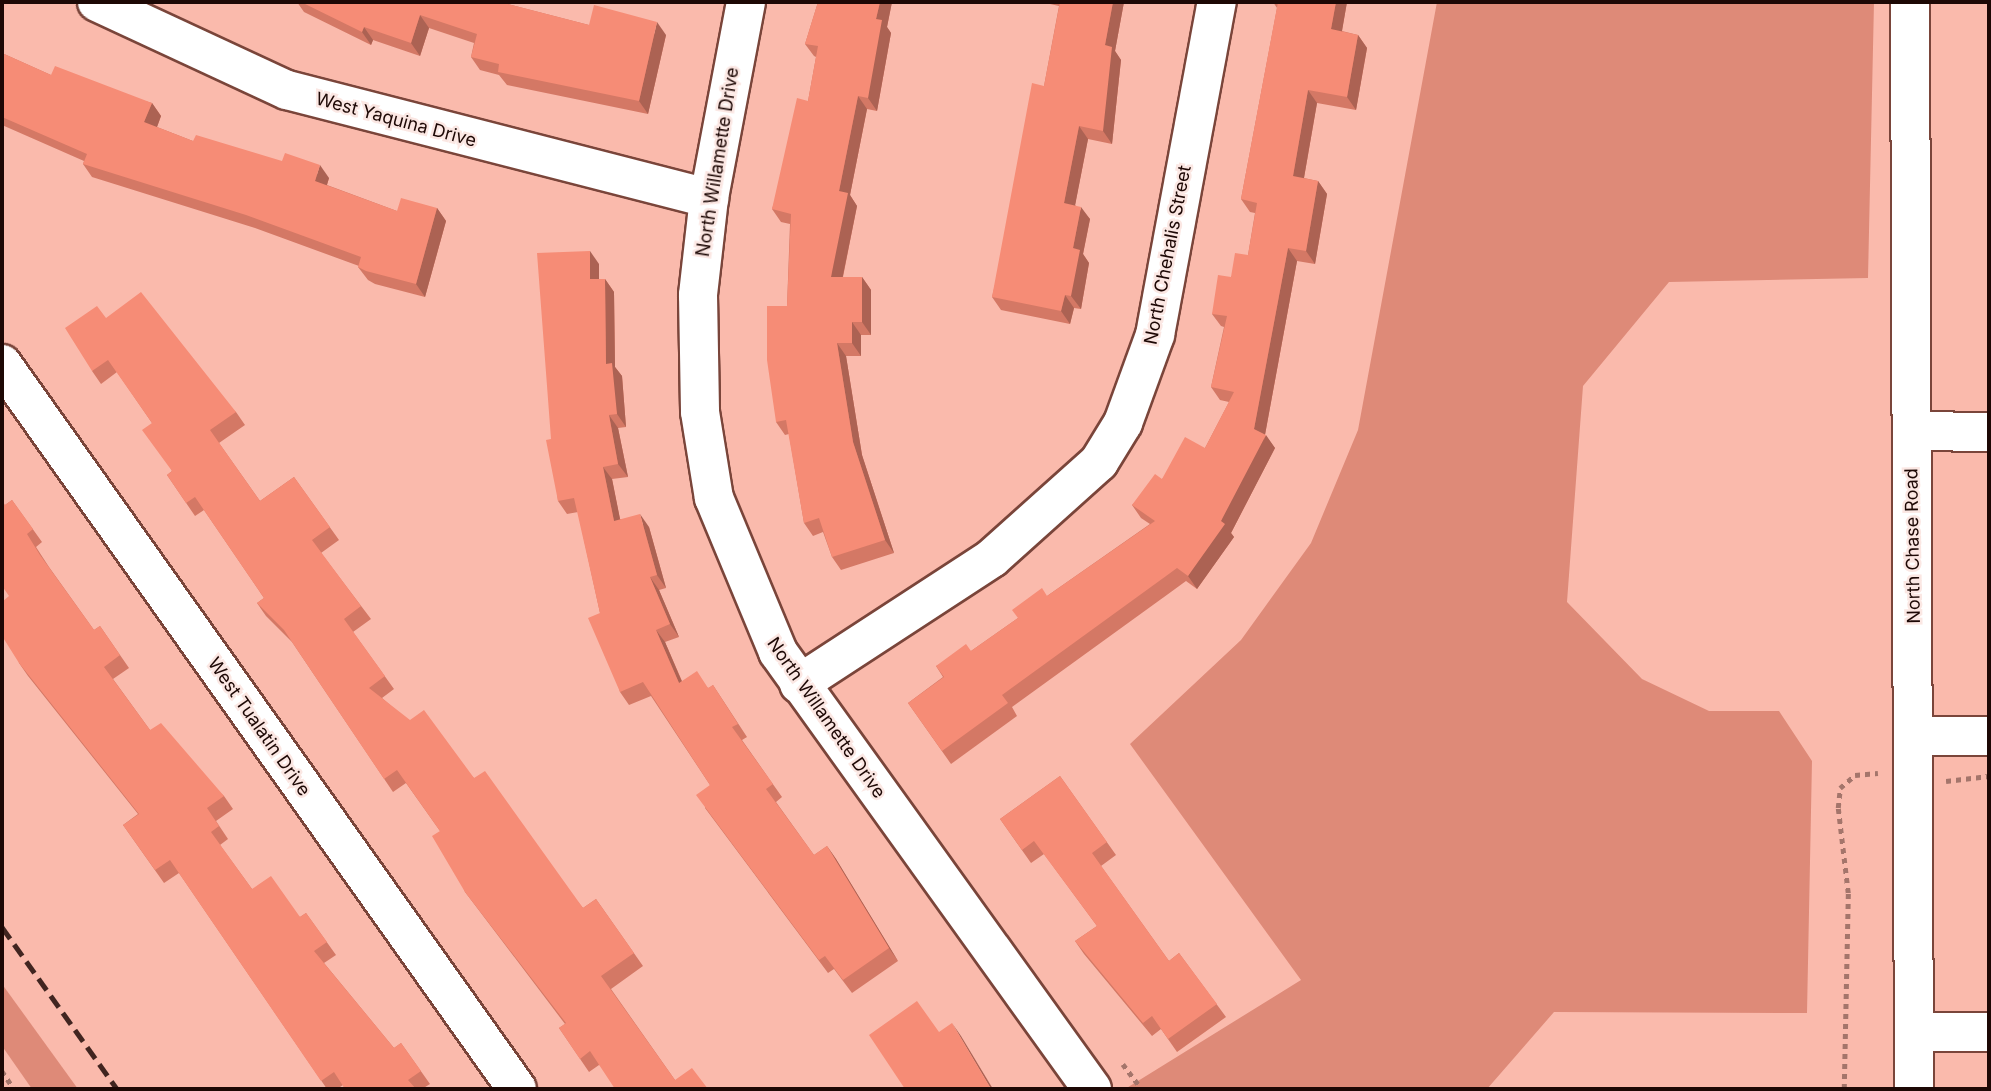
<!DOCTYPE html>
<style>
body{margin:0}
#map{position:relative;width:1991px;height:1091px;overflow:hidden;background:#fabaac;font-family:Inter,sans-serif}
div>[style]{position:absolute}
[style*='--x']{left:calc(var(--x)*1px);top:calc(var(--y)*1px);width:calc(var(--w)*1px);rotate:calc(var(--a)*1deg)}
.green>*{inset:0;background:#de8a78}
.path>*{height:4.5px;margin-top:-2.25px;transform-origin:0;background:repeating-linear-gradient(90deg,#a4756b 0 5px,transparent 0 10px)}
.roads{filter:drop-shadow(2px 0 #7a453a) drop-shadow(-2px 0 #7a453a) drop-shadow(0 2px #7a453a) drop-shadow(0 -2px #7a453a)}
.minor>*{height:38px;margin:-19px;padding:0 19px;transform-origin:19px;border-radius:19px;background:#fff}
.rail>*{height:5px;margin-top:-2.5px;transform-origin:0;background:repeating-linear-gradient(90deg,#412520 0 14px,transparent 0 21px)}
.wall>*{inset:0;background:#d47865}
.shaded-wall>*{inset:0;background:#ac6253}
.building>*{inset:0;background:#f68c76}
span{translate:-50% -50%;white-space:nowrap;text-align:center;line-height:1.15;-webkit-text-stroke:5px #fbe7e3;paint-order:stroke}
.street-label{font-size:18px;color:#1d0805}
.frame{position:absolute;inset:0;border:4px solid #1d0805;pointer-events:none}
</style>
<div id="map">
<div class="green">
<div style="clip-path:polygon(1437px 2px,1874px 2px,1868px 278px,1669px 282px,1583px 386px,1567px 602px,1642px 679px,1709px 711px,1779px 711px,1812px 761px,1807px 1013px,1554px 1012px,1487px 1089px,1125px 1089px,1301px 980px,1130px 744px,1241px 640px,1311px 543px,1358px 430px)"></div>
<div style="clip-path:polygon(2px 984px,78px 1089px,32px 1089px,2px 1046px)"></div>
</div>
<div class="path">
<div style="--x:1946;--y:781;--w:43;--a:-6.6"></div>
<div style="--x:1123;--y:1064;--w:31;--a:53"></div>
<div style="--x:2;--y:1071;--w:22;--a:56"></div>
<div style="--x:1844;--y:1089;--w:196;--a:-88.8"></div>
<div style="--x:1848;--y:893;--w:86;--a:-96.7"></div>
<div style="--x:1838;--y:808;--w:20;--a:-84"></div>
<div style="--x:1840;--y:788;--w:20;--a:-41"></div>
<div style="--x:1855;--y:775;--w:23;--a:-5"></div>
</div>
<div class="roads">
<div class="minor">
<div style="--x:97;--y:2;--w:209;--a:24.9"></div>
<div style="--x:287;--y:90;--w:436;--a:14.4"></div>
<div style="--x:746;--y:2;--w:199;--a:100.7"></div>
<div style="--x:709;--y:198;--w:98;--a:96.5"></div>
<div style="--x:698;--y:295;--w:117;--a:89"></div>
<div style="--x:700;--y:412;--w:87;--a:80.8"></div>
<div style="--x:714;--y:498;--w:167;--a:67.4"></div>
<div style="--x:778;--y:652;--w:538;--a:54.3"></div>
<div style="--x:1910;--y:2;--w:1087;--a:89.79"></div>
<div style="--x:2;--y:364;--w:889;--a:54.61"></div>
<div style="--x:1912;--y:431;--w:77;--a:0.7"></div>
<div style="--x:799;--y:684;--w:230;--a:-33.1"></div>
<div style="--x:992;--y:558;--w:144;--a:-41.9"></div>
<div style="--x:1099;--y:462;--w:46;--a:-58.4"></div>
<div style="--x:1123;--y:423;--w:94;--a:-70"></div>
<div style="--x:1155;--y:335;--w:339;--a:-79.5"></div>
<div style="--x:1916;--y:736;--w:73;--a:0"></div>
<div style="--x:1914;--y:1032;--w:75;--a:0"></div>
</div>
</div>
<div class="rail">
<div style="--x:2;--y:927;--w:199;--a:54.6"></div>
</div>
<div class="wall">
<div style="clip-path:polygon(297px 2px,500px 2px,589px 25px,666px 35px,648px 114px,507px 85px,499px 75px,480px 70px,471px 57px,474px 43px,429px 28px,420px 56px,373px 40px,371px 45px,304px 12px)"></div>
<div style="clip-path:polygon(818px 2px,892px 2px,887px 27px,891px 33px,877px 111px,867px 109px,850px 195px,857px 206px,843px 277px,862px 277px,871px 290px,871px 335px,861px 335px,861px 356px,846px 356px,862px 455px,894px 553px,841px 570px,832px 557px,823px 532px,813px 536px,804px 523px,789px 434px,785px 435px,776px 422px,787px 306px,790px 224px,781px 222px,772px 209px,808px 101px,816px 57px,814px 56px,805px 44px)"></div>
<div style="clip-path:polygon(1041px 2px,1124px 2px,1115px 51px,1121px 60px,1112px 144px,1088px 139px,1075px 205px,1090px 219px,1083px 254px,1089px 263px,1081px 309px,1074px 308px,1070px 324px,1001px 310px,992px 297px,1044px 86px,1059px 6px)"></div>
<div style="clip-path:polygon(1273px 2px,1347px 2px,1342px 31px,1358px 35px,1367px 48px,1356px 110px,1317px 103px,1304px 178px,1318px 181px,1327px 194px,1315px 264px,1297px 261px,1265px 435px,1275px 448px,1231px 533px,1234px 537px,1197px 589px,1186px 581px,1012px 707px,1017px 716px,951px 764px,908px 703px,943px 677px,936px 666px,971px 651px,1018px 618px,1047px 596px,1150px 524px,1141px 518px,1132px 505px,1162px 479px,1205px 448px,1229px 402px,1220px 400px,1211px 387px,1224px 327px,1221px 326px,1212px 314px,1231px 277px,1248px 255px,1255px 213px,1250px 212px,1241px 199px,1277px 8px)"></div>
<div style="clip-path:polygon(2px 53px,51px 75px,152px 103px,161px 116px,157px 127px,193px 141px,329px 178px,327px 185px,397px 211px,437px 208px,446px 221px,425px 297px,375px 284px,368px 280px,358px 267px,359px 266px,255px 228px,92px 177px,83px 164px,84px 161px,2px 125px)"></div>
<div style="clip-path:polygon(599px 264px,599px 279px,605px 279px,614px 292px,615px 367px,622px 376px,626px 427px,618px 428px,628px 477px,612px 479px,620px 519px,649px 527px,666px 588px,659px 590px,679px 637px,665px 642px,682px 681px,709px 688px,713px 685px,747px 737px,742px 740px,782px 797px,776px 802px,814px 855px,827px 846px,836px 859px,898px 961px,852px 993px,834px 969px,828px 973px,705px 808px,710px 785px,651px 696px,629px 705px,620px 692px,600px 613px,578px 512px,567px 514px,558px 501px,551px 439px)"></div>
<div style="clip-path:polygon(106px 318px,236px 412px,245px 425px,219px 443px,260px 501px,294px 477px,339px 540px,321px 553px,371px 619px,353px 632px,394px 689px,382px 698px,474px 778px,583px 908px,596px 899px,643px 966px,611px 989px,675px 1080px,708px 1089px,599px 1065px,589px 1072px,559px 1028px,565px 1024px,465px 892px,440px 831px,406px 783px,393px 792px,292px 642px,266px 616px,257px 603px,264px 598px,204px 510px,195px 516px,167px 475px,172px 471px,152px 423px,117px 372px,101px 384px,92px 371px)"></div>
<div style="clip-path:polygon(12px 500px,42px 542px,36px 547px,49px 567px,94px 630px,100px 626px,129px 668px,113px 679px,150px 730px,224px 796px,233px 809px,216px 821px,228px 839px,220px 845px,252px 889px,300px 917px,306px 913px,336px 955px,324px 963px,394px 1048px,401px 1043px,430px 1084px,422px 1089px,345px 1089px,343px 1085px,337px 1089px,327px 1089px,179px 873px,164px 883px,123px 825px,138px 814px,28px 676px,19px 663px,9px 596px,5px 505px)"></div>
<div style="clip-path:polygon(1060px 776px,1116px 855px,1101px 866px,1169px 961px,1179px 953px,1226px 1017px,1177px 1052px,1161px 1029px,1152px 1036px,1084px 954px,1075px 941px,1097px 926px,1044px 854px,1031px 863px,1000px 819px)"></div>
</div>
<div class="shaded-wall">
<div style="clip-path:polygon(880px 2px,892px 2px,887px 27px,891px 33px,877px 111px,868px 98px,876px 19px)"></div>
<div style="clip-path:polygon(1113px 2px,1124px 2px,1115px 51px,1121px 60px,1112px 144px,1103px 131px,1105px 45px)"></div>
<div style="clip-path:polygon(1336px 2px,1347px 2px,1340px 42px,1331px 29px)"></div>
<div style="clip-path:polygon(420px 15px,429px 28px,420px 56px,411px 43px)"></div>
<div style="clip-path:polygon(657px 22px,666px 35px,648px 114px,639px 101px)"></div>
<div style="clip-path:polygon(364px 27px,373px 40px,371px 45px,362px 32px)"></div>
<div style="clip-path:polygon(1358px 35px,1367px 48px,1356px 110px,1347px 97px)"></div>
<div style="clip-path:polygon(1308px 90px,1317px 103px,1302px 189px,1293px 176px)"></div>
<div style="clip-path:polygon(858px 96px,867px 109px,850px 195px,857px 206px,840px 290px,831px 277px,839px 191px)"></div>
<div style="clip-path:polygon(152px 103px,161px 116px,154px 135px,144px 122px)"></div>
<div style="clip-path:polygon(1079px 126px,1088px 139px,1073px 216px,1064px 203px)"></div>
<div style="clip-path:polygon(320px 165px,329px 178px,324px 194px,315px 181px)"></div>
<div style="clip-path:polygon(1318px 181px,1327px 194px,1315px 264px,1306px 251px)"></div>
<div style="clip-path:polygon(1081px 207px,1090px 219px,1083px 254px,1089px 263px,1081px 309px,1071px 296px,1073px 248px)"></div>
<div style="clip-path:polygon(437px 208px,446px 221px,425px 297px,416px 284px)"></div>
<div style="clip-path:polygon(1288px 248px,1297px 261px,1264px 440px,1266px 435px,1275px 448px,1231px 533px,1234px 537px,1197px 589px,1188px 576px,1221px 521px,1254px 429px)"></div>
<div style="clip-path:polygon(590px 251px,599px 264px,599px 292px,590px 279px)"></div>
<div style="clip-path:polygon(862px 277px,871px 290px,871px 335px,862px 322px)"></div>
<div style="clip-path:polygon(605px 279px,614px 292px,615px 367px,622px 376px,626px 427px,617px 414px,606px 364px)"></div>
<div style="clip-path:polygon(1065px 295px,1074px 308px,1070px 324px,1061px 311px)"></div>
<div style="clip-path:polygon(852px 322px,861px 335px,861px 356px,852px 343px)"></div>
<div style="clip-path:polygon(837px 343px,846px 356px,862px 455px,894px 553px,885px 540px,853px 442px)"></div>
<div style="clip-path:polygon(609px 415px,618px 428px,628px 477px,618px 464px)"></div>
<div style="clip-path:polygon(603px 467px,612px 479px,623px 534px,614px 521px)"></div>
<div style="clip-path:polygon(640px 514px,649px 527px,666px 588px,657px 575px)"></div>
<div style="clip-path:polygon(650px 577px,659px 590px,679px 637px,670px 624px)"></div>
<div style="clip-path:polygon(656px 630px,665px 642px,688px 696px,679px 683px)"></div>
<div style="clip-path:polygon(827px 846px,836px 859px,898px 961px,889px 948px)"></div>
<div style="clip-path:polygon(952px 1023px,961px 1036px,993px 1089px,991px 1089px)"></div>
</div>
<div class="building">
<div style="clip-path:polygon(301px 2px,500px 2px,589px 25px,594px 5px,657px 22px,639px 101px,498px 72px,499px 64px,471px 57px,477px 34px,420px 15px,411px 43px,364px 27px,362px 32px)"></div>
<div style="clip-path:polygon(818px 2px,880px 2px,876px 19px,882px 20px,868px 98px,858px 96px,839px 191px,848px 193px,831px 277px,862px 277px,862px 322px,852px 322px,852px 343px,837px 343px,853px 442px,885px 540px,832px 557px,819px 518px,804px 523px,786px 420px,776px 422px,767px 360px,767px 306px,787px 306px,791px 214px,772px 209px,797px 98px,808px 101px,818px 46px,805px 44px)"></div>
<div style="clip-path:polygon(1060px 2px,1113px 2px,1105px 45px,1112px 47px,1103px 131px,1079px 126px,1064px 203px,1081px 207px,1073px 248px,1080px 250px,1071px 296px,1065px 295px,1061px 311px,992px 297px,1032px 83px,1044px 86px)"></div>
<div style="clip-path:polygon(1278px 2px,1336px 2px,1331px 29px,1358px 35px,1347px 97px,1308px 90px,1293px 176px,1318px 181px,1306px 251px,1288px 248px,1254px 429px,1266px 435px,1221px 521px,1225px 524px,1188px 576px,1177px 568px,1002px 695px,1008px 703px,942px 751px,908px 703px,944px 677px,936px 666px,966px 644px,971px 651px,1018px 618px,1012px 610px,1042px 588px,1047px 596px,1155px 521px,1132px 505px,1155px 474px,1162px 479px,1185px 437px,1205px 448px,1234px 392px,1211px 387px,1227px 316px,1212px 314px,1218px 275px,1231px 277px,1235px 253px,1248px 255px,1257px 203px,1241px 199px)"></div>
<div style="clip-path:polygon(2px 53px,51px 75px,55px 66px,152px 103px,144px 122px,193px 141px,196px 135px,282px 161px,285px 153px,320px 165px,315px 181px,397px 211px,401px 198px,437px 208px,416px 284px,366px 271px,358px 267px,361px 257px,246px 215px,83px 164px,87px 154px,2px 117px)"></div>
<div style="clip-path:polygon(590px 251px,590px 279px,605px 279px,606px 364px,612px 363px,617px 414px,609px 415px,618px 464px,603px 467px,614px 521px,640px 514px,657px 575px,650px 577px,670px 624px,656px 630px,679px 683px,697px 671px,708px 688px,713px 685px,738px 724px,732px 727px,773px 784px,766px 789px,814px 855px,827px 846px,889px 948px,843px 980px,825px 956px,819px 960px,696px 795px,710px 785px,643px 682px,620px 692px,588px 618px,600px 613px,574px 498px,558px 501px,546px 440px,551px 439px,537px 253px)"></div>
<div style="clip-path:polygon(141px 292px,236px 412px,210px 430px,260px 501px,294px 477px,330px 527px,312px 540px,361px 606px,344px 619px,385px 676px,369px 688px,410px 720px,424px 710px,474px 778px,485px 771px,583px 908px,596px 899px,634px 953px,601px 976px,675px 1080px,692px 1068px,708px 1089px,615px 1089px,590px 1051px,580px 1059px,559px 1028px,566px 1023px,465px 892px,432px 836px,440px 831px,397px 770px,384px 779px,284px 630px,257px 603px,264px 598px,195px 497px,186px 503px,167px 475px,172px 471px,142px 430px,152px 423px,108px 360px,92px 371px,65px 328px,97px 306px,106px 318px)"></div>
<div style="clip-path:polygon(2px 500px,5px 505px,12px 500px,33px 529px,27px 534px,40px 555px,94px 630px,100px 626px,120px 655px,104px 667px,150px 730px,161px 723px,224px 796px,207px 808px,219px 826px,211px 832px,252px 889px,271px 876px,300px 917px,306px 913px,327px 942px,314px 951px,394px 1048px,401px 1043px,421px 1071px,408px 1080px,416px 1089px,345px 1089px,334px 1072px,321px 1081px,170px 860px,155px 870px,123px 825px,139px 814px,19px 663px,2px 636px,2px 602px,9px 596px,2px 586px)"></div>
<div style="clip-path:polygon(1060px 776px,1107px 842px,1092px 853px,1169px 961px,1179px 953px,1217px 1004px,1168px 1039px,1152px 1016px,1143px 1023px,1075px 941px,1097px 926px,1034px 841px,1022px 850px,1000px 819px)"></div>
<div style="clip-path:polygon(917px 1001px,939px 1032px,952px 1023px,991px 1089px,905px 1089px,869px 1035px)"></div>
</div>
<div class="street-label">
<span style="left:396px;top:120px;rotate:15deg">West Yaquina Drive</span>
<span style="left:718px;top:162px;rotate:-81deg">North Willamette Drive</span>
<span style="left:1168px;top:255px;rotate:-79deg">North Chehalis Street</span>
<span style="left:1913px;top:546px;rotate:-91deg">North Chase Road</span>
<span style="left:826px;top:718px;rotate:55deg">North Willamette Drive</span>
<span style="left:259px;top:727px;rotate:55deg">West Tualatin Drive</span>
</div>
<div class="frame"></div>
</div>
